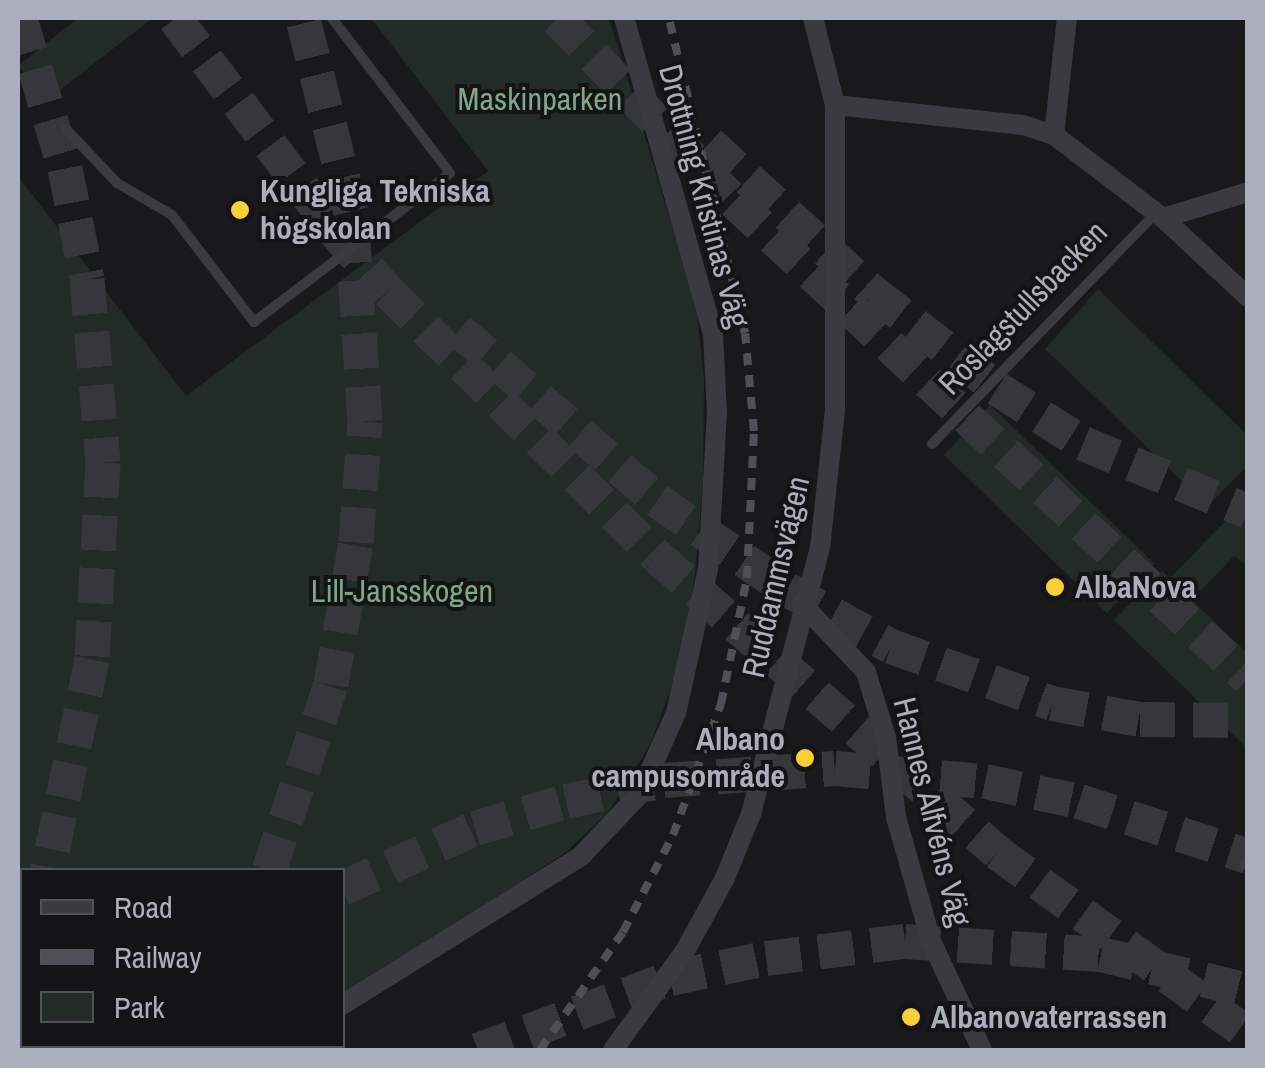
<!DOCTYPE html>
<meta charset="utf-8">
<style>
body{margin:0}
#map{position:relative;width:1265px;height:1068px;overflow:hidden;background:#19191b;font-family:"Archivo Narrow",sans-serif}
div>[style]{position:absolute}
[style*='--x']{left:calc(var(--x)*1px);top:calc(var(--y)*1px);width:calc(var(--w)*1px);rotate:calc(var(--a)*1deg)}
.green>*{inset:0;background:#222b25}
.highway-tunnel>*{height:35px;margin-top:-17.5px;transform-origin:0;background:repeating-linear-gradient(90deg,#36373b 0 35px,transparent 0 53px)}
.lane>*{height:10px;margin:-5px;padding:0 5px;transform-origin:5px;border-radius:5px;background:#3a3a40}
.street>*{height:20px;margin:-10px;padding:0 10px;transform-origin:10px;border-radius:10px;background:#3a3a40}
.rail>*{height:8px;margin-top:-4px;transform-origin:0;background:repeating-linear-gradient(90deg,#4f4f57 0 12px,transparent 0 22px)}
.dots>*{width:28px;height:28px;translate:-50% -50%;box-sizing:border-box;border:5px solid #141416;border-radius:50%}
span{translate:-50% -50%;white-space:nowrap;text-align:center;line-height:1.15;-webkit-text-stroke:8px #141416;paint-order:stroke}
.park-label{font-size:32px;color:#81a689}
.poi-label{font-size:32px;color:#abaebb;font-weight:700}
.left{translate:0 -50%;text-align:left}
.right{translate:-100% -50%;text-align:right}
.street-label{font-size:32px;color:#abaebb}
.frame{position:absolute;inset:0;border:20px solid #abaebb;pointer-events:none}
.legend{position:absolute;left:20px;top:868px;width:325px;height:180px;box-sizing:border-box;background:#141416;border:2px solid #505258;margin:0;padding:12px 18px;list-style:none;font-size:30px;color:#abaebb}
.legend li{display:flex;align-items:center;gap:20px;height:50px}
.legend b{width:50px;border:2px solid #505258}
</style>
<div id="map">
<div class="green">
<div style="clip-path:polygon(78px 18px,153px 18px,48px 99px,18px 66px)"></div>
<div style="clip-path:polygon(371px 18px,609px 18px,696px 305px,704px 380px,703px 483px,694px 584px,675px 678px,651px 743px,607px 814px,566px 852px,343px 998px,342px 870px,22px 870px,22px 914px,18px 909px,18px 176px,186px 396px,488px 171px)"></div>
<div style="clip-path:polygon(1098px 289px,1247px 435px,1247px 466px,1208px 506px,1045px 349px)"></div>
<div style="clip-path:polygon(990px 405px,1155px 564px,1107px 613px,944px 455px)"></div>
<div style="clip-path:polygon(1247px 499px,1247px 565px,1234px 556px,1192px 600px,1247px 653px,1247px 748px,1114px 620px,1162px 571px,1170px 578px)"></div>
</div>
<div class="highway-tunnel">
<div style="--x:20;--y:18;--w:157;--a:73.3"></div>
<div style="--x:65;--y:168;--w:113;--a:78.8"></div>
<div style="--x:87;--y:279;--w:184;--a:85"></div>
<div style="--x:103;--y:462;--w:197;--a:93.2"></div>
<div style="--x:92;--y:659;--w:216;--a:101.8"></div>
<div style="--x:175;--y:18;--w:265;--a:53.1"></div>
<div style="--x:334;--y:230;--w:81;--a:48.5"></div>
<div style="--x:388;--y:291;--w:378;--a:44.6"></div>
<div style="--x:657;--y:556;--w:451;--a:41"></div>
<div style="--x:997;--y:852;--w:310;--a:35.9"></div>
<div style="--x:557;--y:18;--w:255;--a:46"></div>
<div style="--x:734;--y:201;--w:701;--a:42.86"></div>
<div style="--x:709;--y:143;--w:222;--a:42.3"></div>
<div style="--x:873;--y:292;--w:157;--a:37.7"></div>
<div style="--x:997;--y:388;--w:102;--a:32.6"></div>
<div style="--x:1083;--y:443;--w:178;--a:22.4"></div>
<div style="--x:459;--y:330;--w:261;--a:40.6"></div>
<div style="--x:657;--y:500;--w:158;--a:34.4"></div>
<div style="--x:787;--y:589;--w:119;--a:28.7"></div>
<div style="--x:891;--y:646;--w:171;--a:19.5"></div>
<div style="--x:1052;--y:703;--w:89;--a:10.3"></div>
<div style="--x:1140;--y:719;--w:108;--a:0.5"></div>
<div style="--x:269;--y:870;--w:196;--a:-71.6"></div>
<div style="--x:331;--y:684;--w:144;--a:-80"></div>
<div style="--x:356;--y:542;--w:121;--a:-85.7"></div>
<div style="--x:365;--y:421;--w:210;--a:-93.8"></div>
<div style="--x:351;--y:211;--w:199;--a:-104"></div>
<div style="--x:342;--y:888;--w:146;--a:-24.3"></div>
<div style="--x:475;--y:828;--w:95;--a:-16.5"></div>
<div style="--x:566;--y:801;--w:100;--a:-12.1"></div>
<div style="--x:664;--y:780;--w:171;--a:-4"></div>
<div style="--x:835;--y:768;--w:151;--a:5"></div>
<div style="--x:985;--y:781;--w:96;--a:12"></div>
<div style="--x:1079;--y:801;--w:178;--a:18"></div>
<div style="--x:18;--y:965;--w:16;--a:-75"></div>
<div style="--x:115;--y:1050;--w:7;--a:-34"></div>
<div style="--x:177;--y:1050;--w:5;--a:-53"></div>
<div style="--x:478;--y:1050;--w:205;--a:-20.6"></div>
<div style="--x:670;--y:978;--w:98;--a:-11.8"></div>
<div style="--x:766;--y:958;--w:140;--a:-7"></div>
<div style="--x:905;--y:941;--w:196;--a:3.8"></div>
<div style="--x:1101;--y:954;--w:151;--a:13.8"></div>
</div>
<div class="lane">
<div style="--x:66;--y:129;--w:74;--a:46.6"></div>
<div style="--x:117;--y:183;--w:64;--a:30.2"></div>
<div style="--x:172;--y:215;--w:135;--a:52.5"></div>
<div style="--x:254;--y:322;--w:246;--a:-37.2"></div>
<div style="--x:450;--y:173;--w:195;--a:-127.3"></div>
<div style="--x:932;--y:444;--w:322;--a:-45.9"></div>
<div style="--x:1244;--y:864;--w:6;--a:-45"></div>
</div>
<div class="street">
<div style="--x:835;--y:105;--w:189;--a:6.1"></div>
<div style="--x:1023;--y:125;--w:33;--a:18"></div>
<div style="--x:1054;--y:135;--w:137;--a:37.3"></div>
<div style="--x:1163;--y:218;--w:116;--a:42.9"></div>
<div style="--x:1054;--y:135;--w:118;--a:-83.7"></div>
<div style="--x:1163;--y:218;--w:89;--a:-17"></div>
<div style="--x:802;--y:604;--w:93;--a:46.7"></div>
<div style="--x:866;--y:672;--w:69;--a:73.1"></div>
<div style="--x:886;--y:738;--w:80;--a:82.8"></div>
<div style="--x:896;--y:817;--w:129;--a:74.2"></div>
<div style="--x:931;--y:941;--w:120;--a:64.9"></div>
<div style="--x:342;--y:1005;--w:282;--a:-31.9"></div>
<div style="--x:581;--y:856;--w:84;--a:-46.4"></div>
<div style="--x:639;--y:795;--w:90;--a:-65.7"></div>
<div style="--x:676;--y:713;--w:148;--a:-77.5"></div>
<div style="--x:708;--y:569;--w:156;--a:-86.7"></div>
<div style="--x:717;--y:413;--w:79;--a:-92.9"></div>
<div style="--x:713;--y:334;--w:328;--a:-105.7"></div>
<div style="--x:288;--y:1050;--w:6;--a:-45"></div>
<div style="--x:613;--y:1050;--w:122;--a:-54"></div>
<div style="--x:685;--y:951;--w:83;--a:-61.3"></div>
<div style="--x:725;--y:878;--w:69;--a:-67.9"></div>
<div style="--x:751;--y:814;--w:275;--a:-75.5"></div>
<div style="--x:820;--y:548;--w:139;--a:-83.8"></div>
<div style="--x:835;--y:410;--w:305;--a:-90"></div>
<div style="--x:835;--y:105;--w:90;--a:-104.2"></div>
</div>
<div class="rail">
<div style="--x:18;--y:970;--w:6;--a:45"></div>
<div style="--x:120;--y:1046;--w:8;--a:30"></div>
<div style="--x:540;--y:1050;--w:144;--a:-54.9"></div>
<div style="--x:623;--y:932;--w:109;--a:-62.7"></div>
<div style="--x:673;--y:835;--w:140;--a:-69.9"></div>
<div style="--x:721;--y:704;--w:129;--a:-78.3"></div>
<div style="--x:747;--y:578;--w:147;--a:-87.3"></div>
<div style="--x:754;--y:431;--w:98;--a:-95.2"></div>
<div style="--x:745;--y:333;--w:324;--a:-103.6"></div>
</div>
<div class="dots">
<div style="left:240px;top:210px;background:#f8d034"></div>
<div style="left:1055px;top:587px;background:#f8d034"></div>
<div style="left:805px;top:758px;background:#f8d034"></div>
<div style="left:911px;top:1017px;background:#f8d034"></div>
</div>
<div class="park-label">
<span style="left:540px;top:99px">Maskinparken</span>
<span style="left:402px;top:591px">Lill-Jansskogen</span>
</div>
<div class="poi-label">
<span class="left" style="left:260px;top:210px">Kungliga Tekniska<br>högskolan</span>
<span class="left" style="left:1075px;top:587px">AlbaNova</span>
<span class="right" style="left:785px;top:758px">Albano<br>campusområde</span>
<span class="left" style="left:931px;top:1017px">Albanovaterrassen</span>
</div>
<div class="street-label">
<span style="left:704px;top:196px;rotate:75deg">Drottning Kristinas Väg</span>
<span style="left:1023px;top:308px;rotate:-46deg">Roslagstullsbacken</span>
<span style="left:776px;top:577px;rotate:-77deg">Ruddammsvägen</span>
<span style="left:932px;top:812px;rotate:76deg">Hannes Alfvéns Väg</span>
</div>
<div class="frame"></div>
<ul class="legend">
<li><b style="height:12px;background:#3a3a40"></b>Road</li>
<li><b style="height:12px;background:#4f4f57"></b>Railway</li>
<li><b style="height:28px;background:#222b25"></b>Park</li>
</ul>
</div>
